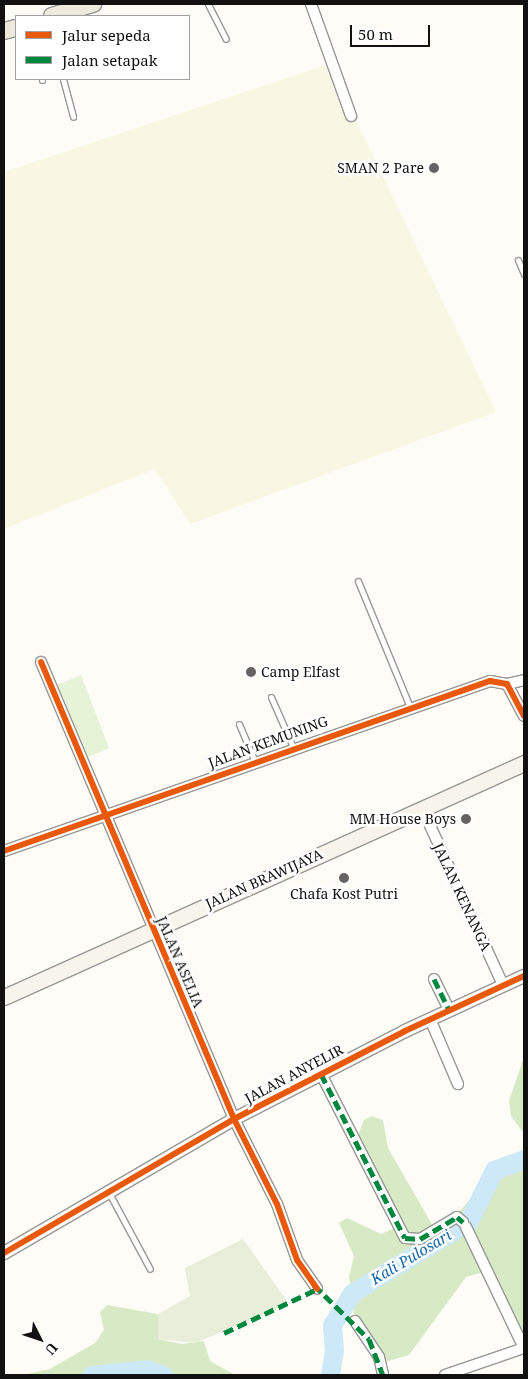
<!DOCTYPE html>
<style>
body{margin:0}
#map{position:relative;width:528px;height:1379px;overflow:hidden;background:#fdfcf7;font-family:"Noto Serif",serif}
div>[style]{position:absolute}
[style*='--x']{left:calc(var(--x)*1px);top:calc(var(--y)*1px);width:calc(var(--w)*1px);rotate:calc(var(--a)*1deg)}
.farmland>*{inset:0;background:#f9f7e4}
.green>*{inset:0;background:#e7f3d7}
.forest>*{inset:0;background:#d8eac5}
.cemetery>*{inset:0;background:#e9eedb}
.river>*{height:19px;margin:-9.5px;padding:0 9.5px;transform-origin:9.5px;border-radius:9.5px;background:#cde8f7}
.roads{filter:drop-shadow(1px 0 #979795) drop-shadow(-1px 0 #979795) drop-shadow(0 1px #979795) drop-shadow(0 -1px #979795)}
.service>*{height:5px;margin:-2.5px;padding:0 2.5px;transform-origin:2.5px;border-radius:2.5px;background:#fffffe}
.minor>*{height:10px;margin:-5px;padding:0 5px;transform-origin:5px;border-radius:5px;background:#fffffe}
.tertiary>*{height:12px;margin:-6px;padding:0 6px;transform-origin:6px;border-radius:6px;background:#fffffe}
.secondary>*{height:15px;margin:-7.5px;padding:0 7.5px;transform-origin:7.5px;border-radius:7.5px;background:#f6f4eb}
.primary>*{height:16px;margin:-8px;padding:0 8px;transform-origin:8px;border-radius:8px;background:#ede9dc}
.quiet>*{height:5px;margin-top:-2.5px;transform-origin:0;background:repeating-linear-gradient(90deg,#00873e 0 10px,transparent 0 15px)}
.cycleway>*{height:6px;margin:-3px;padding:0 3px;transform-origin:3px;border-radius:3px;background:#e8590c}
.dots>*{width:14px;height:14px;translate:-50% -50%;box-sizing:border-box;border:2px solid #fff;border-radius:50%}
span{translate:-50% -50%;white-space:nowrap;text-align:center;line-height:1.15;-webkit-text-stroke:5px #fff;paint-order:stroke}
.poi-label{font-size:14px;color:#111}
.right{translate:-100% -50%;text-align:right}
.left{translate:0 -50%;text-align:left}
.street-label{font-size:14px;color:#111}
.water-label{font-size:15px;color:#1768a6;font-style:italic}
.frame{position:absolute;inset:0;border:5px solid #111;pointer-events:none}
.legend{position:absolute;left:15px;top:15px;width:175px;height:65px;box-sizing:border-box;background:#fff;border:1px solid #a0a0a0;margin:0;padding:6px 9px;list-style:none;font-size:15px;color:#111}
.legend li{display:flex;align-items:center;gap:10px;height:25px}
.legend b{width:25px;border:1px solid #a0a0a0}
.north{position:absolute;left:15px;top:1314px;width:50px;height:50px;-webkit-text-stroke:4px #fff;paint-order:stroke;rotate:131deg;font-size:14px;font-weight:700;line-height:20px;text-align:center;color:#111}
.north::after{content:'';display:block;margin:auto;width:18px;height:22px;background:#111;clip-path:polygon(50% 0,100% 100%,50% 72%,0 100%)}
.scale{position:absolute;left:350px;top:25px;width:80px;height:22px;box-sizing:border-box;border:2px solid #111;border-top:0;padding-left:6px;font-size:15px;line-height:18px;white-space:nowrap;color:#111;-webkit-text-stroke:4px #fff;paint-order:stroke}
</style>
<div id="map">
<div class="farmland">
<div style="clip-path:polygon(329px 64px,496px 412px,190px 524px,155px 469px,4px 529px,4px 172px)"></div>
</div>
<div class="green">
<div style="clip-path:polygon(81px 675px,109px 748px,84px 759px,54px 686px)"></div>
</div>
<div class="forest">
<div style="clip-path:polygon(524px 1057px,524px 1134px,511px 1116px,509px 1101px)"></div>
<div style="clip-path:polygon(372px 1116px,383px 1120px,388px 1148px,433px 1226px,452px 1221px,494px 1170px,524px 1159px,524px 1348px,490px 1280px,480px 1273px,466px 1277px,409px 1355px,388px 1361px,379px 1357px,355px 1321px,349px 1277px,354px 1256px,339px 1223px,347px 1218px,381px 1234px,392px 1229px,399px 1215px,358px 1135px,364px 1120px)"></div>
<div style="clip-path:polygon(107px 1305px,158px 1314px,158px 1339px,181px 1344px,204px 1341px,210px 1361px,235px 1375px,22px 1375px,50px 1369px,95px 1343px,104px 1330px,100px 1312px)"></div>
</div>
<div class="cemetery">
<div style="clip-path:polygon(243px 1239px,289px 1304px,195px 1343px,158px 1339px,158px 1314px,190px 1296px,185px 1268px)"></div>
</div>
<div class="river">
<div style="--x:92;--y:1375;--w:54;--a:-6.3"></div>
<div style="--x:146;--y:1369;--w:18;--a:19"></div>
<div style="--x:330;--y:1375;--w:25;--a:-81"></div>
<div style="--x:334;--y:1350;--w:25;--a:-95"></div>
<div style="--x:332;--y:1325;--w:38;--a:-58"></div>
<div style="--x:352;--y:1293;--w:136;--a:-31.5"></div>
<div style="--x:468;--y:1222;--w:58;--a:-63.4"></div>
<div style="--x:494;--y:1170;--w:32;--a:-20"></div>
</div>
<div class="roads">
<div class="service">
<div style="--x:208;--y:4;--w:39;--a:63"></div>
<div style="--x:42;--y:79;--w:1;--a:90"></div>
<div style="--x:63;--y:79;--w:39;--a:75"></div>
<div style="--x:518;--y:260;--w:15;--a:67"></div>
<div style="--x:358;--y:581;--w:136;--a:67.6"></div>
<div style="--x:271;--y:697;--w:55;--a:66.3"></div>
<div style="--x:239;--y:724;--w:39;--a:67"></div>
<div style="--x:109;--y:1193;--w:86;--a:61.7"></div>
</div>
<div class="minor">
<div style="--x:311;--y:4;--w:119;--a:70.3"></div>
<div style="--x:41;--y:662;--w:496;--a:67.1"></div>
<div style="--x:234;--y:1119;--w:95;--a:63.2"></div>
<div style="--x:277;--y:1204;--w:59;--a:70.3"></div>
<div style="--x:297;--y:1260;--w:35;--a:55"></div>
<div style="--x:507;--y:684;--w:17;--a:-13"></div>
<div style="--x:422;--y:808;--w:195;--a:65.4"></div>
<div style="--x:4;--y:851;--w:515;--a:-19.28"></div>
<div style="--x:490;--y:681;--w:17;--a:10"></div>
<div style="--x:507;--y:684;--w:36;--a:62"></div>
<div style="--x:434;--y:979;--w:34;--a:64"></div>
<div style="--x:430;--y:1019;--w:71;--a:66.7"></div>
<div style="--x:321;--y:1074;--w:184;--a:62.9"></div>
<div style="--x:405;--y:1238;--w:15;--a:4"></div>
<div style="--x:420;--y:1239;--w:43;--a:-30.7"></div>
<div style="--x:457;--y:1217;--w:8;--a:40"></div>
<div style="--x:466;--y:1227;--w:134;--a:64.4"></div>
<div style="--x:355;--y:1321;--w:43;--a:56.3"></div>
<div style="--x:379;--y:1357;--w:18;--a:77"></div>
<div style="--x:445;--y:1375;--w:83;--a:-18.9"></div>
</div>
<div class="tertiary">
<div style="--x:4;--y:1253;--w:266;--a:-30.2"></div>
<div style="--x:234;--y:1119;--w:192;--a:-27.2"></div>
<div style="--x:405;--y:1031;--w:131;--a:-24.8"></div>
</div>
<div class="secondary">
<div style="--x:4;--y:997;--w:570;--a:-24.23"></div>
</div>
<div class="primary">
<div style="--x:52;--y:16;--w:43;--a:-16.3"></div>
<div style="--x:4;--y:31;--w:12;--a:-14"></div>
</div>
</div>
<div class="quiet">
<div style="--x:434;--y:979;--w:34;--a:64"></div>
<div style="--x:321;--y:1074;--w:184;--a:62.9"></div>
<div style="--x:405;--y:1238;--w:15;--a:4"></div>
<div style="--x:420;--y:1239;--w:43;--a:-30.7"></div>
<div style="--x:457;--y:1217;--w:8;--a:40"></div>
<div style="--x:314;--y:1285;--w:77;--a:44.5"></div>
<div style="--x:369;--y:1339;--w:39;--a:69"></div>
<div style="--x:224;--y:1333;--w:103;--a:-25.3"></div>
</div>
<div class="cycleway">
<div style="--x:41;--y:662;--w:496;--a:67.1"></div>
<div style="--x:234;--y:1119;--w:95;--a:63.2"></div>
<div style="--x:277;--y:1204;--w:59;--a:70.3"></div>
<div style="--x:297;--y:1260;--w:35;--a:55"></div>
<div style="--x:4;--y:851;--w:515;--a:-19.28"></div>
<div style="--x:490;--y:681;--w:17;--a:10"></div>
<div style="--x:507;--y:684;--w:36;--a:62"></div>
<div style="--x:4;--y:1253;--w:266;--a:-30.2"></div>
<div style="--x:234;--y:1119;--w:192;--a:-27.2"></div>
<div style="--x:405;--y:1031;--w:131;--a:-24.8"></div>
</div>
<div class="dots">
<div style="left:434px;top:168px;background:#646362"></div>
<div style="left:251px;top:672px;background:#646362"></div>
<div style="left:466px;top:819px;background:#646362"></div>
<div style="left:344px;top:878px;background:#646362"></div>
</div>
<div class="poi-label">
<span class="right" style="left:424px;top:168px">SMAN 2 Pare</span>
<span class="left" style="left:261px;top:672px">Camp Elfast</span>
<span class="right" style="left:456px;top:819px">MM House Boys</span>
<span style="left:344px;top:894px">Chafa Kost Putri</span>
</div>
<div class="street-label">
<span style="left:268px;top:742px;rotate:-20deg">JALAN KEMUNING</span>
<span style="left:264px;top:879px;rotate:-24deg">JALAN BRAWIJAYA</span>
<span style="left:462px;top:897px;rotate:65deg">JALAN KENANGA</span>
<span style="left:180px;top:962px;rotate:67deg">JALAN ASELIA</span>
<span style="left:294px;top:1074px;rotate:-28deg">JALAN ANYELIR</span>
</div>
<div class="water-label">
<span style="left:411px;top:1257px;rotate:-31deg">Kali Pulosari</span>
</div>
<div class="frame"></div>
<ul class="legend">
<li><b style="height:6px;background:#e8590c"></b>Jalur sepeda</li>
<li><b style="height:6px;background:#00873e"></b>Jalan setapak</li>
</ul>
<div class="north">U</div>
<div class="scale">50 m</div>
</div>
